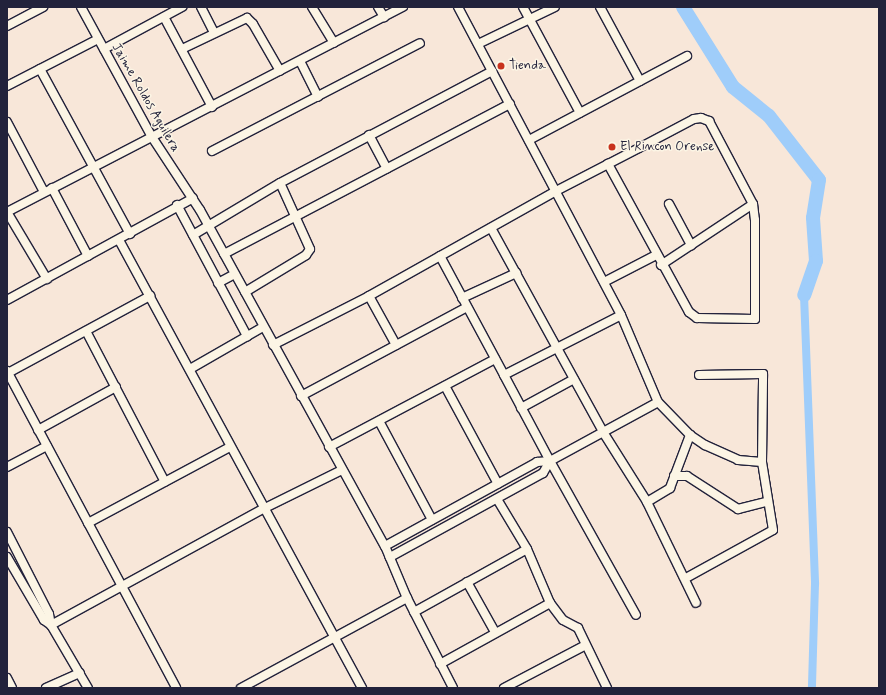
<!DOCTYPE html>
<style>
body{margin:0}
#map{position:relative;width:886px;height:695px;overflow:hidden;background:#f8e7d9;font-family:Mynerve,sans-serif}
div>[style]{position:absolute}
[style*='--x']{left:calc(var(--x)*1px);top:calc(var(--y)*1px);width:calc(var(--w)*1px);rotate:calc(var(--a)*1deg)}
.canal>*{height:8px;margin:-4px;padding:0 4px;transform-origin:4px;border-radius:4px;background:#9fcdfa}
.river>*{height:14px;margin:-7px;padding:0 7px;transform-origin:7px;border-radius:7px;background:#9fcdfa}
.roads{filter:drop-shadow(1px 0 #22223b) drop-shadow(-1px 0 #22223b) drop-shadow(0 1px #22223b) drop-shadow(0 -1px #22223b)}
.minor>*{height:8px;margin:-4px;padding:0 4px;transform-origin:4px;border-radius:4px;background:#fcf5e5}
.dots>*{width:11px;height:11px;translate:-50% -50%;box-sizing:border-box;border:2px solid #fcf5e5;border-radius:50%}
span{translate:-50% -50%;white-space:nowrap;text-align:center;line-height:1.15;-webkit-text-stroke:3px #fcf5e5;paint-order:stroke}
.poi-label{font-size:13px;color:#22223b}
.left{translate:0 -50%;text-align:left}
.street-label{font-size:13px;color:#22223b}
.frame{position:absolute;inset:0;border:8px solid #22223b;pointer-events:none}
</style>
<div id="map">
<div class="canal">
<div style="--x:804;--y:295;--w:289;--a:87.8"></div>
<div style="--x:815;--y:584;--w:104;--a:91.7"></div>
</div>
<div class="river">
<div style="--x:683;--y:7;--w:94;--a:58"></div>
<div style="--x:733;--y:87;--w:46;--a:38.9"></div>
<div style="--x:769;--y:116;--w:81;--a:52"></div>
<div style="--x:819;--y:180;--w:38;--a:99"></div>
<div style="--x:813;--y:218;--w:43;--a:86"></div>
<div style="--x:816;--y:261;--w:36;--a:109"></div>
</div>
<div class="roads">
<div class="minor">
<div style="--x:81;--y:7;--w:148;--a:61.4"></div>
<div style="--x:152;--y:137;--w:87;--a:56.7"></div>
<div style="--x:200;--y:210;--w:384;--a:61.2"></div>
<div style="--x:385;--y:546;--w:56;--a:67.1"></div>
<div style="--x:407;--y:598;--w:101;--a:62.9"></div>
<div style="--x:201;--y:7;--w:29;--a:63"></div>
<div style="--x:312;--y:7;--w:42;--a:58.6"></div>
<div style="--x:378;--y:7;--w:12;--a:59"></div>
<div style="--x:458;--y:7;--w:348;--a:62.1"></div>
<div style="--x:621;--y:315;--w:95;--a:67"></div>
<div style="--x:658;--y:402;--w:46;--a:45.9"></div>
<div style="--x:690;--y:435;--w:18;--a:34"></div>
<div style="--x:705;--y:445;--w:36;--a:24"></div>
<div style="--x:738;--y:460;--w:24;--a:5"></div>
<div style="--x:523;--y:7;--w:120;--a:61.7"></div>
<div style="--x:600;--y:7;--w:84;--a:61.6"></div>
<div style="--x:164;--y:17;--w:102;--a:61.9"></div>
<div style="--x:7;--y:26;--w:41;--a:-27.8"></div>
<div style="--x:478;--y:44;--w:85;--a:-25.7"></div>
<div style="--x:104;--y:49;--w:89;--a:-28.3"></div>
<div style="--x:182;--y:49;--w:72;--a:-25.5"></div>
<div style="--x:247;--y:18;--w:8;--a:45"></div>
<div style="--x:253;--y:24;--w:54;--a:60.1"></div>
<div style="--x:300;--y:61;--w:40;--a:63.4"></div>
<div style="--x:40;--y:69;--w:188;--a:61.4"></div>
<div style="--x:7;--y:86;--w:102;--a:-27.3"></div>
<div style="--x:7;--y:122;--w:79;--a:62.1"></div>
<div style="--x:369;--y:135;--w:38;--a:62"></div>
<div style="--x:529;--y:140;--w:179;--a:-28"></div>
<div style="--x:212;--y:151;--w:234;--a:-27.4"></div>
<div style="--x:52;--y:188;--w:77;--a:62.1"></div>
<div style="--x:669;--y:204;--w:47;--a:61.8"></div>
<div style="--x:177;--y:205;--w:149;--a:61.9"></div>
<div style="--x:7;--y:212;--w:446;--a:-27.4"></div>
<div style="--x:7;--y:212;--w:78;--a:59.2"></div>
<div style="--x:491;--y:228;--w:233;--a:61.2"></div>
<div style="--x:603;--y:432;--w:83;--a:57.8"></div>
<div style="--x:647;--y:502;--w:112;--a:64.1"></div>
<div style="--x:193;--y:235;--w:101;--a:-30.9"></div>
<div style="--x:280;--y:183;--w:240;--a:-27.8"></div>
<div style="--x:119;--y:240;--w:510;--a:61.52"></div>
<div style="--x:224;--y:254;--w:323;--a:-27.7"></div>
<div style="--x:440;--y:256;--w:135;--a:61.7"></div>
<div style="--x:504;--y:375;--w:131;--a:-27.1"></div>
<div style="--x:661;--y:265;--w:110;--a:-33.5"></div>
<div style="--x:604;--y:282;--w:59;--a:-27.4"></div>
<div style="--x:218;--y:283;--w:19;--a:-28"></div>
<div style="--x:245;--y:292;--w:71;--a:-31.2"></div>
<div style="--x:306;--y:255;--w:7;--a:-56"></div>
<div style="--x:310;--y:249;--w:72;--a:-114.4"></div>
<div style="--x:369;--y:296;--w:56;--a:61.1"></div>
<div style="--x:462;--y:298;--w:60;--a:-24.8"></div>
<div style="--x:7;--y:300;--w:212;--a:-28.7"></div>
<div style="--x:86;--y:331;--w:170;--a:62.4"></div>
<div style="--x:273;--y:345;--w:108;--a:-27"></div>
<div style="--x:369;--y:296;--w:214;--a:-29.3"></div>
<div style="--x:556;--y:191;--w:93;--a:-27.4"></div>
<div style="--x:639;--y:148;--w:62;--a:-27.8"></div>
<div style="--x:694;--y:119;--w:7;--a:-8"></div>
<div style="--x:701;--y:118;--w:9;--a:21"></div>
<div style="--x:709;--y:121;--w:94;--a:62.1"></div>
<div style="--x:753;--y:204;--w:16;--a:83"></div>
<div style="--x:755;--y:220;--w:99;--a:90"></div>
<div style="--x:755;--y:319;--w:58;--a:-179"></div>
<div style="--x:697;--y:318;--w:10;--a:-143"></div>
<div style="--x:689;--y:312;--w:169;--a:-118.7"></div>
<div style="--x:190;--y:369;--w:84;--a:-29.9"></div>
<div style="--x:7;--y:371;--w:359;--a:61.9"></div>
<div style="--x:8;--y:373;--w:162;--a:-28.5"></div>
<div style="--x:504;--y:375;--w:98;--a:61.9"></div>
<div style="--x:550;--y:461;--w:123;--a:-28.6"></div>
<div style="--x:445;--y:386;--w:111;--a:61.6"></div>
<div style="--x:301;--y:396;--w:188;--a:-28.2"></div>
<div style="--x:521;--y:408;--w:60;--a:-28.7"></div>
<div style="--x:379;--y:421;--w:112;--a:61.8"></div>
<div style="--x:38;--y:430;--w:89;--a:-28.9"></div>
<div style="--x:329;--y:447;--w:188;--a:-27.9"></div>
<div style="--x:550;--y:461;--w:176;--a:60.8"></div>
<div style="--x:7;--y:467;--w:45;--a:-27.7"></div>
<div style="--x:674;--y:476;--w:13;--a:0"></div>
<div style="--x:687;--y:476;--w:61;--a:32.9"></div>
<div style="--x:738;--y:509;--w:30;--a:-14"></div>
<div style="--x:497;--y:499;--w:58;--a:59"></div>
<div style="--x:527;--y:549;--w:59;--a:66.9"></div>
<div style="--x:550;--y:603;--w:21;--a:53"></div>
<div style="--x:563;--y:620;--w:17;--a:28"></div>
<div style="--x:578;--y:628;--w:67;--a:64.2"></div>
<div style="--x:647;--y:502;--w:27;--a:-31"></div>
<div style="--x:670;--y:488;--w:57;--a:-69.3"></div>
<div style="--x:88;--y:523;--w:161;--a:-28.2"></div>
<div style="--x:7;--y:532;--w:92;--a:62.9"></div>
<div style="--x:49;--y:614;--w:11;--a:80"></div>
<div style="--x:51;--y:625;--w:73;--a:59.6"></div>
<div style="--x:385;--y:546;--w:174;--a:-28.9"></div>
<div style="--x:537;--y:462;--w:13;--a:-4"></div>
<div style="--x:550;--y:461;--w:14;--a:120"></div>
<div style="--x:543;--y:473;--w:175;--a:151.2"></div>
<div style="--x:7;--y:557;--w:73;--a:59.6"></div>
<div style="--x:44;--y:620;--w:9;--a:36"></div>
<div style="--x:686;--y:578;--w:99;--a:-28.9"></div>
<div style="--x:773;--y:530;--w:69;--a:-99.2"></div>
<div style="--x:762;--y:462;--w:88;--a:-89.3"></div>
<div style="--x:763;--y:374;--w:64;--a:179.1"></div>
<div style="--x:467;--y:582;--w:57;--a:60.8"></div>
<div style="--x:414;--y:612;--w:129;--a:-29.1"></div>
<div style="--x:51;--y:625;--w:244;--a:-28.7"></div>
<div style="--x:265;--y:508;--w:86;--a:-26.3"></div>
<div style="--x:440;--y:664;--w:126;--a:-29"></div>
<div style="--x:7;--y:678;--w:11;--a:63"></div>
<div style="--x:46;--y:688;--w:37;--a:-24"></div>
<div style="--x:241;--y:688;--w:189;--a:-28.5"></div>
<div style="--x:504;--y:688;--w:90;--a:-27.7"></div>
</div>
</div>
<div class="dots">
<div style="left:501px;top:66px;background:#c8321e"></div>
<div style="left:612px;top:147px;background:#c8321e"></div>
</div>
<div class="poi-label">
<span class="left" style="left:509px;top:66px">Tienda</span>
<span class="left" style="left:620px;top:147px">El Rincon Orense</span>
</div>
<div class="street-label">
<span style="left:145px;top:98px;rotate:60deg">Jaime Roldos Aguilera</span>
</div>
<div class="frame"></div>
</div>
